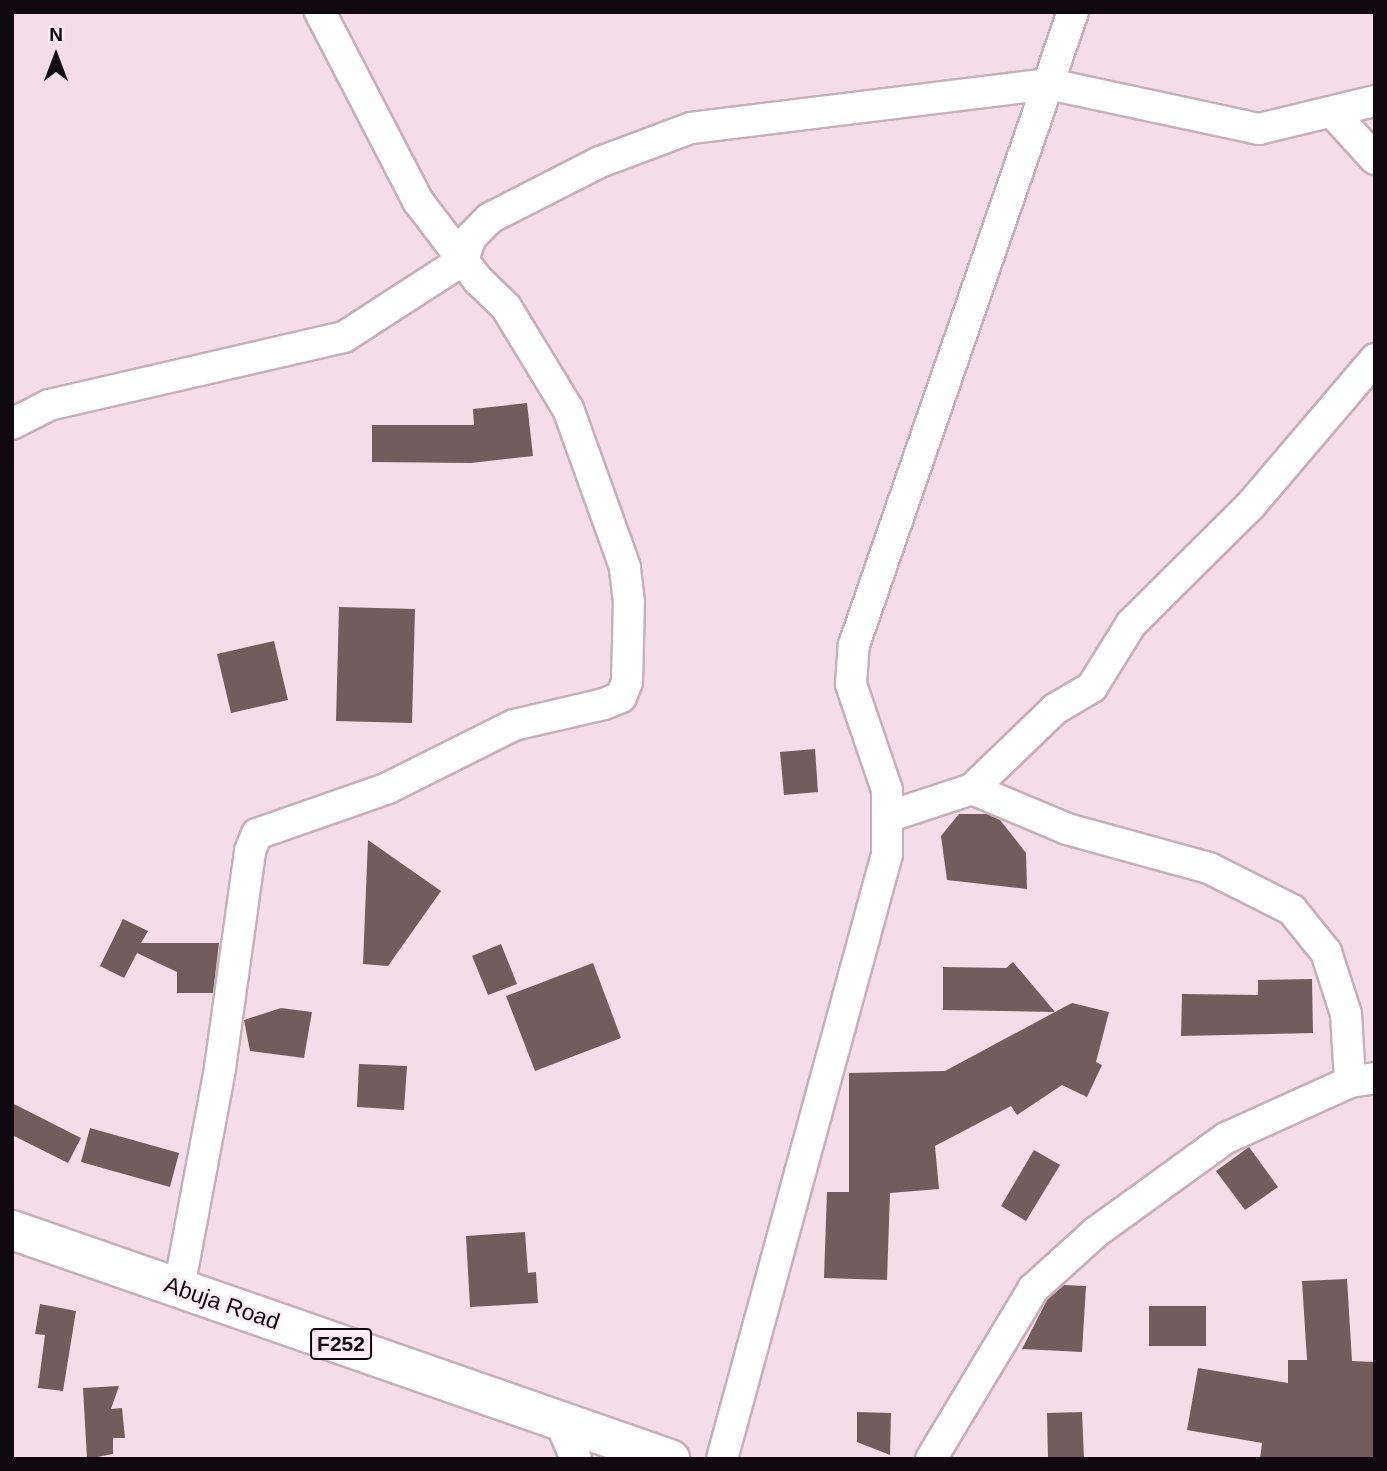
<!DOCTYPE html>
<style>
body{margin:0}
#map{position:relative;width:1387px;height:1471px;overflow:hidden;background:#f4dde7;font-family:Helvetica,sans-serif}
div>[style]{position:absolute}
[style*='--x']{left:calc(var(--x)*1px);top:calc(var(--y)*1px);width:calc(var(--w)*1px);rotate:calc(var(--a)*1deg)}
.building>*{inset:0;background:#725c5d}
.roads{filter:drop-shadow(2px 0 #c6afb9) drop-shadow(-2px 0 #c6afb9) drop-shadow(0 2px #c6afb9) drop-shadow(0 -2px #c6afb9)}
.street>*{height:30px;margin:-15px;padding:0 15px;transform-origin:15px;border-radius:15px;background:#fff}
.primary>*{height:38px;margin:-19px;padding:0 19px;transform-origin:19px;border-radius:19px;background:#fff}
span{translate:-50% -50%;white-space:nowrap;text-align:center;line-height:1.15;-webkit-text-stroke:5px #ffecf4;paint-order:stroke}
.shield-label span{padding:2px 5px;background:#ffecf4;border:2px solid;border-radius:5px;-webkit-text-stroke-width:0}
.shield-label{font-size:21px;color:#10090d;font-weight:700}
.street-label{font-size:23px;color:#10090d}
.frame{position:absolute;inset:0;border:14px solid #10090d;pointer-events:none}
.north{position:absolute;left:21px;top:21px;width:70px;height:70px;-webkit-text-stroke:5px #ffecf4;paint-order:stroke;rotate:0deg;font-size:19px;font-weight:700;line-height:28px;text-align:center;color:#10090d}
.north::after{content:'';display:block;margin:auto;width:24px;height:32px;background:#10090d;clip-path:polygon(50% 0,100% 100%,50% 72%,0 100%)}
</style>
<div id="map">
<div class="building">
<div style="clip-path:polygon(527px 403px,533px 456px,471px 463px,372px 462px,372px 425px,474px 425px,473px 409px)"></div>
<div style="clip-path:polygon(339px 607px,415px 609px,412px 723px,336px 721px)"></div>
<div style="clip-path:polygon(274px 641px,288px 700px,231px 713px,217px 654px)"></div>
<div style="clip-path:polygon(815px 749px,818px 792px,784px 795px,780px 752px)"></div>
<div style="clip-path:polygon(959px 814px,987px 814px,1000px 820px,1026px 853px,1027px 889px,947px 880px,941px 836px)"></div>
<div style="clip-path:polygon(368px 840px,441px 891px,388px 966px,363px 964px)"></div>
<div style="clip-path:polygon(123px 919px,148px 931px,141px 943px,219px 943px,213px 993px,177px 993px,177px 972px,137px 953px,124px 978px,100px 966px)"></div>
<div style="clip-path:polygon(501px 944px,517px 984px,488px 995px,472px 956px)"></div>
<div style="clip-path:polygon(1013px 962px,1055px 1012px,1072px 1003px,1109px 1012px,1096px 1062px,1102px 1065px,1087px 1097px,1062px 1085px,1017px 1115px,1011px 1106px,935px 1146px,939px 1189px,890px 1193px,887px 1280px,824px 1278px,827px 1192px,849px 1192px,849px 1073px,945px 1071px,1055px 1012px,943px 1010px,943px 967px,1006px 968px)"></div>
<div style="clip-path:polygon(593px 963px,621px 1038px,535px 1071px,506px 996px)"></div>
<div style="clip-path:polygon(1312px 979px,1313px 1033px,1181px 1036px,1182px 994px,1258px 995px,1258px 980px)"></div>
<div style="clip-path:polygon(281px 1008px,312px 1012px,304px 1058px,250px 1051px,244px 1020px)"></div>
<div style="clip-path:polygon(359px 1064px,407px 1066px,404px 1110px,357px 1107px)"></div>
<div style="clip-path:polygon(12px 1103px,81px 1138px,68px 1163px,12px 1135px)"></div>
<div style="clip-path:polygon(90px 1128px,179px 1153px,170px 1187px,81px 1162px)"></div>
<div style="clip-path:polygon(1249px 1147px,1278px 1187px,1245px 1210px,1216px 1171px)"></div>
<div style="clip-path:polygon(1034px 1150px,1060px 1165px,1026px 1221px,1001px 1206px)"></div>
<div style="clip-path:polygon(525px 1232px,528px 1273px,536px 1272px,538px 1303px,470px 1307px,466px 1236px)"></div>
<div style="clip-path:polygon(1347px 1279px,1352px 1361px,1375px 1362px,1375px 1459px,1260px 1459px,1262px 1443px,1187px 1430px,1198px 1368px,1288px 1383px,1288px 1360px,1307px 1360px,1302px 1281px)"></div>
<div style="clip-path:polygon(1064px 1285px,1086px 1286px,1082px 1352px,1022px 1349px,1047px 1300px)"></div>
<div style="clip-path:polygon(40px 1304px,76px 1311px,63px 1391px,38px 1388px,45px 1335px,35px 1334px)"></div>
<div style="clip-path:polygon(1149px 1306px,1206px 1306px,1206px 1346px,1149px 1346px)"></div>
<div style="clip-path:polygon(119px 1386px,111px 1409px,122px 1408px,125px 1438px,113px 1438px,113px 1454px,87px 1459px,83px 1388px)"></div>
<div style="clip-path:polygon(857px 1412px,891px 1413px,890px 1455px,857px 1442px)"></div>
<div style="clip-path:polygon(1082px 1412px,1084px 1459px,1048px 1459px,1047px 1413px)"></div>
</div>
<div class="roads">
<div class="street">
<div style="--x:1334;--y:114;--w:61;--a:47.7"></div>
<div style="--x:12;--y:424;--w:42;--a:-27.2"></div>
<div style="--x:49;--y:405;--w:303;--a:-13"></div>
<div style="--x:344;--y:337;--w:142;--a:-32.9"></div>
<div style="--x:463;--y:260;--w:24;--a:-71"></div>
<div style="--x:471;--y:237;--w:27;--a:-45"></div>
<div style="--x:490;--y:218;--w:123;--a:-27"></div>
<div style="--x:600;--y:162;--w:97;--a:-20.5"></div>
<div style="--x:691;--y:128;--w:361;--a:-7"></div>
<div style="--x:1049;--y:84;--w:215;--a:12.1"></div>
<div style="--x:1259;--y:129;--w:119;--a:-13.6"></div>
<div style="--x:972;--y:789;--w:103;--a:22.8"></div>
<div style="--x:1067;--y:829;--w:147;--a:15.4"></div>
<div style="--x:1209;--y:868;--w:93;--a:26.8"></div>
<div style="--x:1292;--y:910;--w:54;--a:51"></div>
<div style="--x:1326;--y:952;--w:65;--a:72.1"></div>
<div style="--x:1346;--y:1014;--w:68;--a:86.6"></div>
<div style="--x:887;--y:817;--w:89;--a:-18.2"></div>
<div style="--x:972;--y:789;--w:115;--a:-43.9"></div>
<div style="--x:1055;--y:709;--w:43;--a:-30.7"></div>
<div style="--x:1092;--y:687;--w:74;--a:-58.2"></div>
<div style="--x:1131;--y:624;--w:168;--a:-44.8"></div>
<div style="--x:1250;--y:506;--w:193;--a:-49.6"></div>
<div style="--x:179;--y:1288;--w:224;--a:-79.4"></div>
<div style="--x:220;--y:1068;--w:219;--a:-82.1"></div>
<div style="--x:250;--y:851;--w:18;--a:-68"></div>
<div style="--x:257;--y:834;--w:139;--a:-19.3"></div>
<div style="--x:388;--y:788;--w:141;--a:-26.6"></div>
<div style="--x:514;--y:725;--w:92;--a:-13.1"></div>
<div style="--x:604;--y:704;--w:18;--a:-22"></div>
<div style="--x:621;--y:697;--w:16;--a:-68"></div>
<div style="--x:627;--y:682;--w:80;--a:-88.6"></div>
<div style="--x:629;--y:602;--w:35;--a:-97"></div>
<div style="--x:625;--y:567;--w:168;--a:-109.8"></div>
<div style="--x:568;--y:409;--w:119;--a:-121.3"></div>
<div style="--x:506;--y:307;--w:39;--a:-136"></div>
<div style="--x:478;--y:280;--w:99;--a:-127.2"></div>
<div style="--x:418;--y:201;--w:213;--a:-117.4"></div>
<div style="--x:559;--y:1419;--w:43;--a:67"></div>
<div style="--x:722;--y:1459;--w:627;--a:-74.74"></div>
<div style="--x:887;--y:854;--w:64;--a:-90"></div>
<div style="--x:887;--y:790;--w:112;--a:-108.8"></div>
<div style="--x:851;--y:684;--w:39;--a:-86"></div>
<div style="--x:854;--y:645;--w:670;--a:-70.92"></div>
<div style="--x:931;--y:1459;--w:198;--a:-59"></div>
<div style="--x:1033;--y:1289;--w:85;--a:-42.1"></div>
<div style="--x:1096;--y:1232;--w:160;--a:-35.9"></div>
<div style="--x:1226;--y:1138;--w:136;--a:-24.3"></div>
<div style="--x:1350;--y:1082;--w:25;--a:-9"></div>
</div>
<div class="primary">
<div style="--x:12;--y:1230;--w:697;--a:19.19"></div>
</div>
</div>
<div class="shield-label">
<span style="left:341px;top:1344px">F252</span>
</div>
<div class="street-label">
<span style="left:222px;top:1303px;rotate:19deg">Abuja Road</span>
</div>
<div class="frame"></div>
<div class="north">N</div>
</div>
